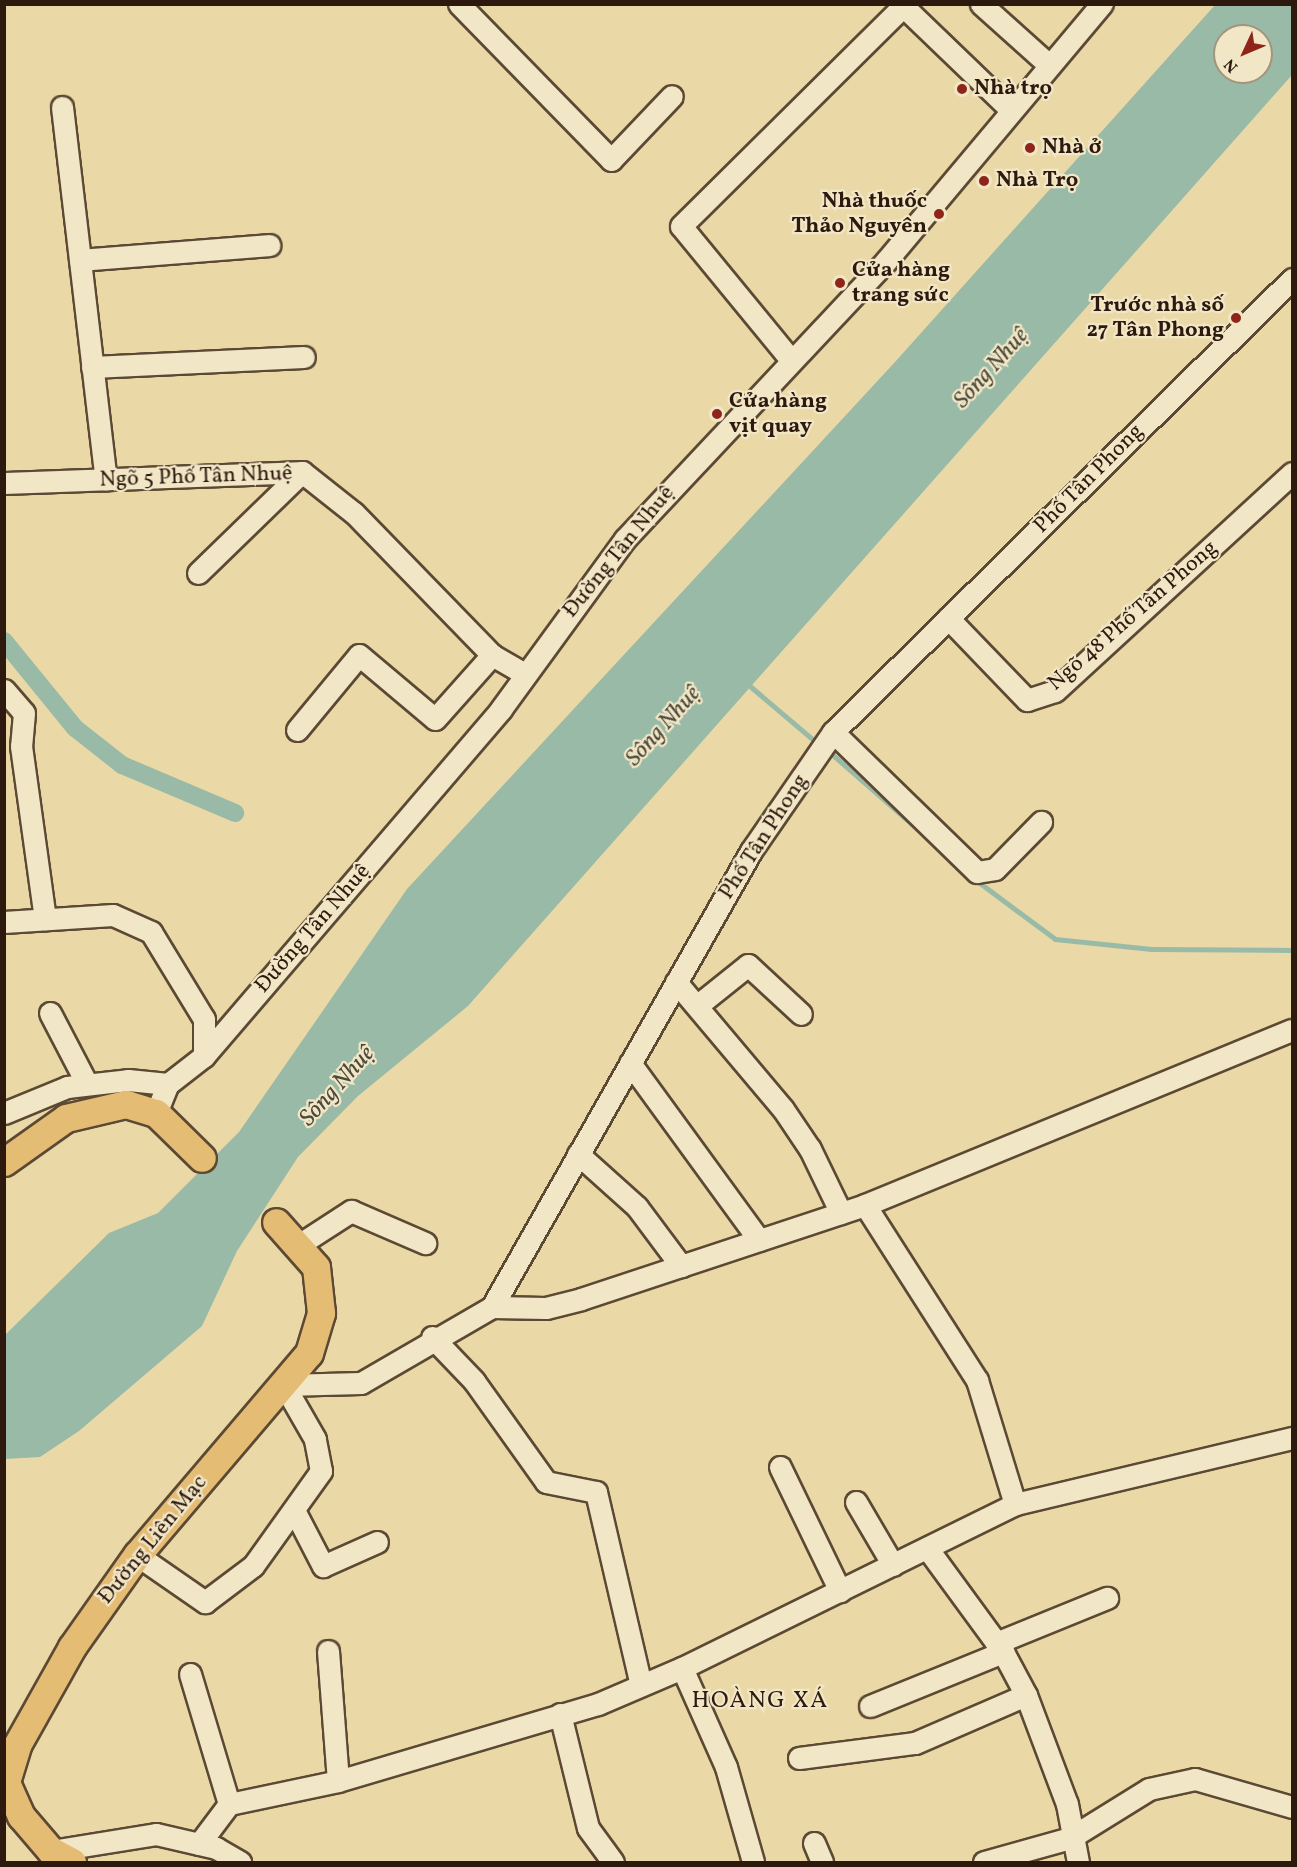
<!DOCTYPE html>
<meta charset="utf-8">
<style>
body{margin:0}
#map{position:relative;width:1297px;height:1867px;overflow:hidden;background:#ead9a7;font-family:Vollkorn,serif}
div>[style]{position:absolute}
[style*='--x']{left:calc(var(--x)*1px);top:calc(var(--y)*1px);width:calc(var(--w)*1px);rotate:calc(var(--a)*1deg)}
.water>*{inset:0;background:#98baa7}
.stream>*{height:5px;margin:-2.5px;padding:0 2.5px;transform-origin:2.5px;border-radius:2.5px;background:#98baa7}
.canal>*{height:18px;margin:-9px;padding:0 9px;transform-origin:9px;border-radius:9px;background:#98baa7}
.roads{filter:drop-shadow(2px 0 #5c4934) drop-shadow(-2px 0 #5c4934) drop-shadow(0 2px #5c4934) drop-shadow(0 -2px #5c4934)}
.minor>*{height:21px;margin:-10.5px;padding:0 10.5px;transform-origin:10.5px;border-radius:10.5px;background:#f1e6c6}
.major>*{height:27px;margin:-13.5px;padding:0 13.5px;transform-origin:13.5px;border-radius:13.5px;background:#e5bc74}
.dots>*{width:16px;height:16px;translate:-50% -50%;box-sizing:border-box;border:3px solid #f1e6c6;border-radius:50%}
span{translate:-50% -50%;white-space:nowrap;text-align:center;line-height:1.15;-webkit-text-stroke:4.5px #f1e6c6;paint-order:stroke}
.poi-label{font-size:22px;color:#2d190e;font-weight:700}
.left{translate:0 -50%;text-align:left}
.right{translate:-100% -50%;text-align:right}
.street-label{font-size:22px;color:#2d190e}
.water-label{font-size:24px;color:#4d493c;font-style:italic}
.neighbourhood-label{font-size:24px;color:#2d190e;letter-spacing:1.5px}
.frame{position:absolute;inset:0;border:6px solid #2d190e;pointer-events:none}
.north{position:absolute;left:1213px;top:24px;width:60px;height:60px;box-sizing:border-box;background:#f1e6c6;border:2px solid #a3947c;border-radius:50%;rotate:226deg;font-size:16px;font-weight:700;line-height:24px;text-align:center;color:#2d190e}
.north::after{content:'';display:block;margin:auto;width:21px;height:27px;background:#8f2418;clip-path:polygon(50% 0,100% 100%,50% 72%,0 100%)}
</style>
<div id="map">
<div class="water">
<div style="clip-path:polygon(evenodd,1215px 5px,1292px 5px,1292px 75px,468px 1006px,358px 1096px,298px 1157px,237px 1251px,202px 1326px,79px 1431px,40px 1457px,5px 1459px,5px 1335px,109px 1233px,158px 1213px,239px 1132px,407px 889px,895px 362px,1215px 5px,1225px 36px,1261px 36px,1261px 72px,1225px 72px,1225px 36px)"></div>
</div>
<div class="stream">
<div style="--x:751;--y:687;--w:79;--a:40.4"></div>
<div style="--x:834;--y:756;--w:128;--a:41.2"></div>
<div style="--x:973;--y:878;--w:102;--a:36.6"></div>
<div style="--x:1055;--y:939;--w:97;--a:5.9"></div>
<div style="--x:1151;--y:949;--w:141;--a:0.4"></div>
</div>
<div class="canal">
<div style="--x:4;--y:641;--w:112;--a:50.8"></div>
<div style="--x:75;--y:728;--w:60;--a:38.2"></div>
<div style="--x:122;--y:765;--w:123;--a:23"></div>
</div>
<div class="roads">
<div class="minor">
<div style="--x:459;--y:4;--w:218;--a:45.7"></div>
<div style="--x:611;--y:160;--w:88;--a:-46.4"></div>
<div style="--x:981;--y:4;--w:91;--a:41.9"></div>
<div style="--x:62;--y:107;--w:375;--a:83.3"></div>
<div style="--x:80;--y:260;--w:190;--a:-4.5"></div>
<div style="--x:791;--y:360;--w:173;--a:-129.4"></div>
<div style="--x:681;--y:226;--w:313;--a:-44.7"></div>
<div style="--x:903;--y:6;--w:150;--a:43.9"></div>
<div style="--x:92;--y:367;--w:212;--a:-2.7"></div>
<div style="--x:4;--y:483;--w:298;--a:-2.1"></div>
<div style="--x:302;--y:472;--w:66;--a:38.3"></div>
<div style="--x:354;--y:513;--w:198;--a:45.8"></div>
<div style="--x:492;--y:655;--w:38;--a:30"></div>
<div style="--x:198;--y:573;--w:145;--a:-44.2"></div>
<div style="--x:948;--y:618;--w:114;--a:46.1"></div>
<div style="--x:1027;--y:700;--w:29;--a:-18"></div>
<div style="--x:1055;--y:691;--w:322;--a:-42.6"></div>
<div style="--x:4;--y:690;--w:30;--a:49"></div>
<div style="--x:24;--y:713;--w:33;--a:95"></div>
<div style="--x:21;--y:746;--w:175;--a:82.1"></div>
<div style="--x:297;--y:730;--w:97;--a:-50.4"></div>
<div style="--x:359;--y:655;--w:99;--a:40.1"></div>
<div style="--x:435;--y:719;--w:86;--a:-48.3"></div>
<div style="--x:833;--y:732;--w:201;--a:44.2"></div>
<div style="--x:977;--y:872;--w:18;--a:-9"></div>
<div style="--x:995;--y:869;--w:66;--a:-45.6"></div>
<div style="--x:4;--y:922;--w:109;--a:-3.7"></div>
<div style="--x:113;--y:915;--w:42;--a:24.1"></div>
<div style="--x:151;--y:932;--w:102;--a:58.7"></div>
<div style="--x:204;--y:1019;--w:37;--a:90"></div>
<div style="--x:676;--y:982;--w:166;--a:49.9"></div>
<div style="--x:783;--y:1109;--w:48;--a:56"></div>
<div style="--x:810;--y:1149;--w:71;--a:64.2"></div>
<div style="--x:698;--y:1005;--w:64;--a:-38.7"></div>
<div style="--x:748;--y:965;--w:72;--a:42.8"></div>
<div style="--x:50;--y:1013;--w:80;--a:62.5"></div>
<div style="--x:630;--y:1063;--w:219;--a:53.9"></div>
<div style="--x:4;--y:1113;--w:68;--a:-22.4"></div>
<div style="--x:67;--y:1087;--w:61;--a:-6.5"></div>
<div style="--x:128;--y:1080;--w:40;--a:5.7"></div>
<div style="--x:156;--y:1113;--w:31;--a:-68"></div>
<div style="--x:168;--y:1084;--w:46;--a:-37.9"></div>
<div style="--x:204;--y:1056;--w:457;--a:-49.4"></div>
<div style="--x:501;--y:709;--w:210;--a:-53.9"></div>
<div style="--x:625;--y:539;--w:381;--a:-46.8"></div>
<div style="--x:886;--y:261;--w:336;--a:-50"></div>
<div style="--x:578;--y:1154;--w:79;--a:41.9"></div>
<div style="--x:637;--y:1207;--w:74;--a:53.3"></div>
<div style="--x:865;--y:1205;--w:208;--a:57.4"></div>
<div style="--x:977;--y:1380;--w:130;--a:73"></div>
<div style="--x:300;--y:1244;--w:61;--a:-32.9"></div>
<div style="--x:351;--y:1211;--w:81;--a:23.4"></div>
<div style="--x:492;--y:1307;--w:54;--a:1.1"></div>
<div style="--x:546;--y:1308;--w:36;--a:-14"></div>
<div style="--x:581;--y:1299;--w:299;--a:-18.3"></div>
<div style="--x:865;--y:1205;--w:461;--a:-22.3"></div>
<div style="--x:432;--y:1337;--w:61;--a:46.3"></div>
<div style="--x:474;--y:1381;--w:124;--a:54.5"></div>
<div style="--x:546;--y:1482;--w:51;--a:11.3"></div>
<div style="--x:596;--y:1492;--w:198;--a:76.9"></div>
<div style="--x:284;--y:1385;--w:77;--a:-1.5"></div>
<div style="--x:361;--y:1383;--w:151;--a:-30.1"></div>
<div style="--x:492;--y:1307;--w:524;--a:-60.4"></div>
<div style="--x:751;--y:851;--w:145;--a:-55.4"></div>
<div style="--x:833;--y:732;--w:645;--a:-44.62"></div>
<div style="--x:780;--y:1467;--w:138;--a:64.2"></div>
<div style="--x:856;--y:1502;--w:73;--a:59.6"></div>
<div style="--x:295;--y:1512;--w:61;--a:62.6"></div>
<div style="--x:323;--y:1566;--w:59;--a:-24"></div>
<div style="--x:927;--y:1548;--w:129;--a:53.8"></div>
<div style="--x:1003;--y:1652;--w:49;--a:61.9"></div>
<div style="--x:1026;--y:1695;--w:116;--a:69.4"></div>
<div style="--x:1067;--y:1804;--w:59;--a:79.3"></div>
<div style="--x:137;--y:1555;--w:83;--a:34.7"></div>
<div style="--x:205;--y:1602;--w:60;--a:-36.9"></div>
<div style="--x:253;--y:1566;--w:117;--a:-54.4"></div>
<div style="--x:321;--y:1471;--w:33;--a:-101"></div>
<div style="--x:315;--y:1439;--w:62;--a:-119.9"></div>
<div style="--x:996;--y:1643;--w:120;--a:-22.1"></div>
<div style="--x:328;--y:1651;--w:130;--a:85.6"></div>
<div style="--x:682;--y:1668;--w:108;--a:66"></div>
<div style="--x:726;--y:1767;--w:99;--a:74.1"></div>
<div style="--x:190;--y:1674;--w:136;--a:73.3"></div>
<div style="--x:870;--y:1706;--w:144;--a:-22.1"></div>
<div style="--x:560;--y:1714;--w:117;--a:76.2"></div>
<div style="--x:588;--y:1828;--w:42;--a:53.7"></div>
<div style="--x:799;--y:1758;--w:117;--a:-7.4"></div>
<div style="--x:915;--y:1743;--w:121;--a:-23.4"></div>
<div style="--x:814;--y:1843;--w:21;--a:67"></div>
<div style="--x:199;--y:1844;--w:50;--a:-53.1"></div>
<div style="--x:229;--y:1804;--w:111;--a:-11.9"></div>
<div style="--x:338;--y:1781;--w:271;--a:-16.5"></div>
<div style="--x:598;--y:1704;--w:91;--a:-23.2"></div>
<div style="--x:682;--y:1668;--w:371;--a:-26.2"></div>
<div style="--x:1015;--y:1504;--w:285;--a:-13.4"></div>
<div style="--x:51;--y:1851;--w:106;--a:-9.2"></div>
<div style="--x:156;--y:1834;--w:62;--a:13.1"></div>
<div style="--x:216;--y:1848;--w:28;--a:30"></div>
<div style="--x:984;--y:1862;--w:89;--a:-15.6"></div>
<div style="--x:1070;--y:1838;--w:93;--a:-31.8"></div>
<div style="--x:1149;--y:1789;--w:47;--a:-12.3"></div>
<div style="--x:1195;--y:1779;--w:101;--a:16.1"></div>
</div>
<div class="major">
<div style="--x:4;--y:1162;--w:76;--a:-35.4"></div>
<div style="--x:66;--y:1118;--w:62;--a:-13.1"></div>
<div style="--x:126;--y:1104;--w:31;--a:17"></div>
<div style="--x:156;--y:1113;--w:64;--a:44.4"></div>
<div style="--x:72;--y:1862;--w:24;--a:-152"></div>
<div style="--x:51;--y:1851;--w:46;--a:-130.6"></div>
<div style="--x:21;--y:1816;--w:37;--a:-114"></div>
<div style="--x:6;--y:1782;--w:39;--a:-73"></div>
<div style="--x:17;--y:1745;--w:112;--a:-60.7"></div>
<div style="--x:72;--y:1647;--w:113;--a:-54.8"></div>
<div style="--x:137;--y:1555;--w:265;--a:-49.6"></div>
<div style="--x:309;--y:1353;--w:42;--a:-73.3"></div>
<div style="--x:321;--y:1313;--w:46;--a:-96.2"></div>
<div style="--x:316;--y:1267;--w:60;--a:-131.6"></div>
</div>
</div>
<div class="dots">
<div style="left:962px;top:89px;background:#8f2418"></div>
<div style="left:1030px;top:148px;background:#8f2418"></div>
<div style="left:984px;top:181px;background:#8f2418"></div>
<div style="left:939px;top:214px;background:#8f2418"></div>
<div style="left:840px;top:283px;background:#8f2418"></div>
<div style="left:1236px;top:318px;background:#8f2418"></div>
<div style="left:717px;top:414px;background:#8f2418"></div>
</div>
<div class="poi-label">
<span class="left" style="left:974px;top:89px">Nhà trọ</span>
<span class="left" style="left:1042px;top:148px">Nhà ở</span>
<span class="left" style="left:996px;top:181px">Nhà Trọ</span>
<span class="right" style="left:927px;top:214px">Nhà thuốc<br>Thảo Nguyên</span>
<span class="left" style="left:852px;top:283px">Cửa hàng<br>trang sức</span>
<span class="right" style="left:1224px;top:318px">Trước nhà số<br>27 Tân Phong</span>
<span class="left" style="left:729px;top:414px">Cửa hàng<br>vịt quay</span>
</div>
<div class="street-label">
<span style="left:196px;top:477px;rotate:-2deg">Ngõ 5 Phố Tân Nhuệ</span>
<span style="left:1089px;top:479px;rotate:-45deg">Phố Tân Phong</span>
<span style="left:619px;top:552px;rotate:-51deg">Đường Tân Nhuệ</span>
<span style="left:1133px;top:616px;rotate:-41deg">Ngõ 48 Phố Tân Phong</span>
<span style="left:764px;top:837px;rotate:-57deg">Phố Tân Phong</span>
<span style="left:313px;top:929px;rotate:-49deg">Đường Tân Nhuệ</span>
<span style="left:153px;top:1540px;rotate:-51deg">Đường Liên Mạc</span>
</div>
<div class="water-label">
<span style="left:992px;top:369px;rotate:-48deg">Sông Nhuệ</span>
<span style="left:664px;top:727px;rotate:-48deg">Sông Nhuệ</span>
<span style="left:338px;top:1087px;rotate:-48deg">Sông Nhuệ</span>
</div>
<div class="neighbourhood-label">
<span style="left:760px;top:1702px">HOÀNG XÁ</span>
</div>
<div class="frame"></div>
<div class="north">N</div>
</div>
